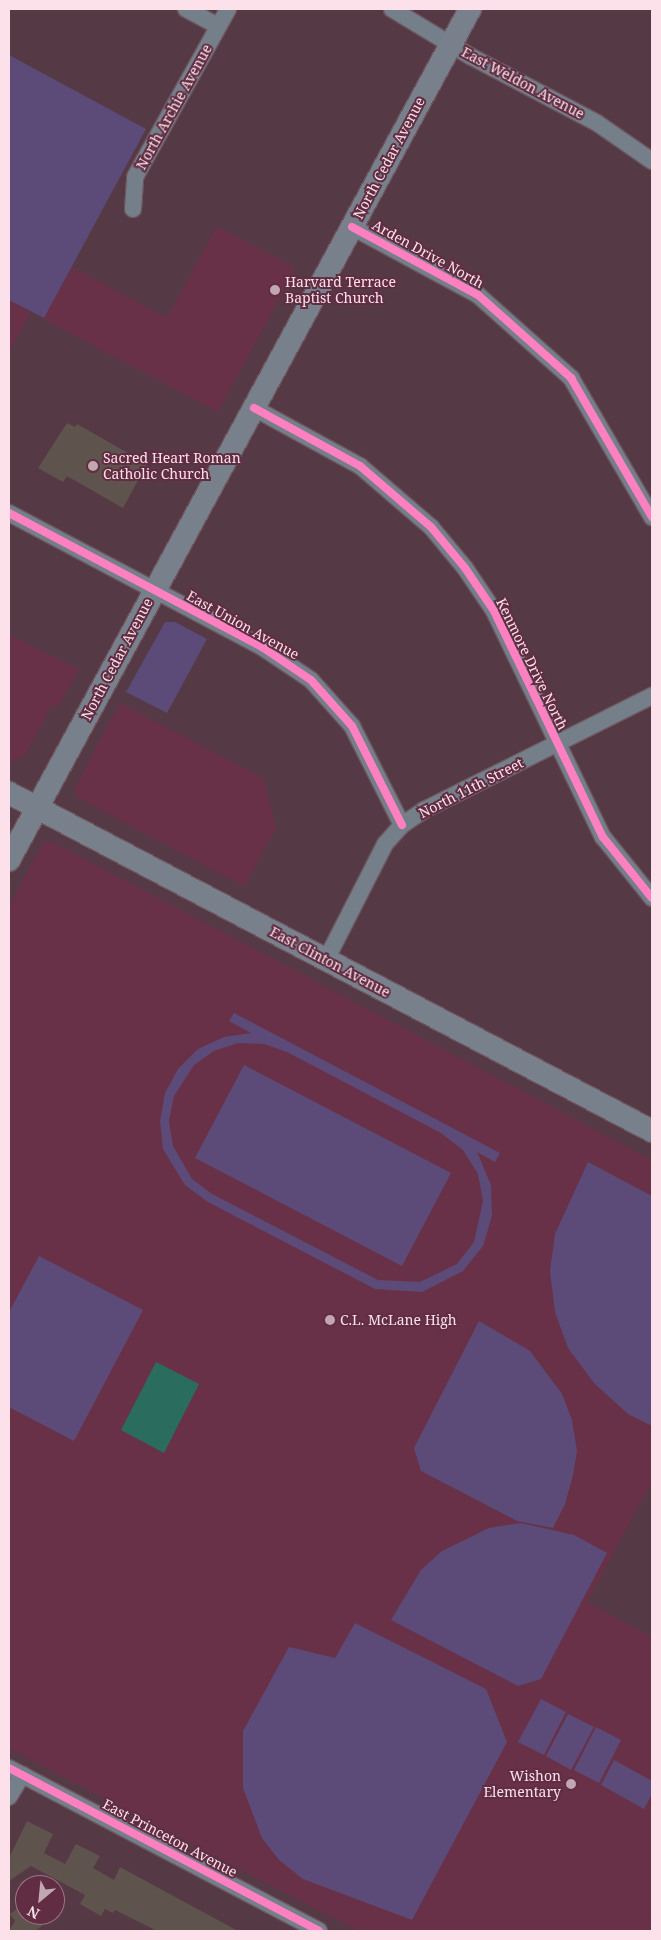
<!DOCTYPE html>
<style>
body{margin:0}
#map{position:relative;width:661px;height:1940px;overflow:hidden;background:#553944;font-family:"Noto Serif",serif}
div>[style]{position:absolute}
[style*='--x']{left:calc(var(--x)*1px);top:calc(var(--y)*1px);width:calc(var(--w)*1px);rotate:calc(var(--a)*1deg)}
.built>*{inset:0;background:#693147}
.green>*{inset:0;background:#5c4b79}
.water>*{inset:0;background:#2a6d5f}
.building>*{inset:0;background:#5f534e}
.roads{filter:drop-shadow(1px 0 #6d565f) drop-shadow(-1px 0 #6d565f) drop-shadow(0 1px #6d565f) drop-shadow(0 -1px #6d565f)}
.street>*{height:16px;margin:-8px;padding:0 8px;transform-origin:8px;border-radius:8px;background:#747f8a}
.secondary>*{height:22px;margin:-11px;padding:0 11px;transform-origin:11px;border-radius:11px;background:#78808c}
.cycleway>*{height:8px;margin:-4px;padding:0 4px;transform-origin:4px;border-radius:4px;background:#ff80c0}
.dots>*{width:14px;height:14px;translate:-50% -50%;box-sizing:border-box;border:2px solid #612d42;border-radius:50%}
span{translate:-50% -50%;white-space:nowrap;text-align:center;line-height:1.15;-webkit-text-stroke:4px #612d42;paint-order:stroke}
.street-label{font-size:14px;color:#fce1ea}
.poi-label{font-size:14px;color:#fce1ea}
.left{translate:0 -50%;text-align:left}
.right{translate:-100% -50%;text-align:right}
.frame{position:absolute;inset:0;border:10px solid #fce1ea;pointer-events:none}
.north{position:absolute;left:15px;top:1875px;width:50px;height:50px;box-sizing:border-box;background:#612d42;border:1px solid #9f7585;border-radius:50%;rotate:208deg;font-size:14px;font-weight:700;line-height:20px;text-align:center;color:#fce1ea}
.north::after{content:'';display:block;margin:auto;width:18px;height:22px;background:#c2a6b0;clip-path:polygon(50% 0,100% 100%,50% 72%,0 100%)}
</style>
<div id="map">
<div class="built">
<div style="clip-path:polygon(217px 226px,296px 268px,218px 412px,43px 319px,72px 267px,167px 318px)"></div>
<div style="clip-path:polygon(9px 300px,31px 312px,9px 353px)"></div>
<div style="clip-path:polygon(9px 634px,79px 670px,58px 707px,53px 704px,24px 757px,9px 761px)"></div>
<div style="clip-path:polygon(120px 703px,263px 778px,276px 828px,244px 886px,77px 797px,75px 787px)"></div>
<div style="clip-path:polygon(51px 841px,652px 1160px,652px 1481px,587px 1602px,652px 1637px,652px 1931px,358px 1931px,9px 1748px,9px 906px,43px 843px)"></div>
</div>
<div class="green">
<div style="clip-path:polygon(9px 55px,146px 129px,44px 318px,9px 300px)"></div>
<div style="clip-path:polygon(165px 622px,175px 622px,207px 639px,167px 713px,126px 692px)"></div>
<div style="clip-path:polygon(evenodd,234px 1013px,500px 1153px,495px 1162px,477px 1152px,491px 1185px,492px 1216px,483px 1246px,463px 1271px,422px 1292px,375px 1289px,208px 1202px,185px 1185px,163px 1149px,160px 1121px,165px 1093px,178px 1069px,198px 1049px,224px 1037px,251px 1033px,229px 1021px,234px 1013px,238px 1043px,264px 1044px,287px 1052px,441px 1133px,463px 1150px,478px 1174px,483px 1201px,474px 1242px,457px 1264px,420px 1282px,378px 1280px,212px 1194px,192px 1179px,173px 1146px,169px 1121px,174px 1096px,194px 1065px,214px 1051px,238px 1043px)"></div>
<div style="clip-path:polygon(244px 1065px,451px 1173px,402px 1266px,195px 1158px)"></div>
<div style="clip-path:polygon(588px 1162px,652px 1196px,652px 1426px,628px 1414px,594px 1383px,568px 1348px,555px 1312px,550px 1271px,555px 1234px)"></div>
<div style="clip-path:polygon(39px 1256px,143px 1310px,74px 1441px,9px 1407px,9px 1312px)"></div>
<div style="clip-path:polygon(479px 1321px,530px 1351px,562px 1394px,572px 1420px,577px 1451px,573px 1475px,565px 1504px,553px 1528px,517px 1521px,421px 1471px,414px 1448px)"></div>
<div style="clip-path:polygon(521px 1523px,574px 1535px,607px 1553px,541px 1679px,518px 1686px,391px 1620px,421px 1570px,442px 1551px,489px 1528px)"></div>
<div style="clip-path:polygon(355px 1623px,486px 1689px,507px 1742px,412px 1920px,303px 1879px,279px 1860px,262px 1838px,243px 1788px,243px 1731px,289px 1647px,335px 1658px)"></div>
<div style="clip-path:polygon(541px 1699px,566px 1712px,544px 1755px,518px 1742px)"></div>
<div style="clip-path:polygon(568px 1714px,594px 1727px,571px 1770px,546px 1756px)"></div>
<div style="clip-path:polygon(596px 1727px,621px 1740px,599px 1783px,574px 1770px)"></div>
<div style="clip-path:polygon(614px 1760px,652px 1781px,652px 1794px,644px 1809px,601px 1785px)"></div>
</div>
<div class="water">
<div style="clip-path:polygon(156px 1362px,199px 1384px,164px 1453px,121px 1430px)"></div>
</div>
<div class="building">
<div style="clip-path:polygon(67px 423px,75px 427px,77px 424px,147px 464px,123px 508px,67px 476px,63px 482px,38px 468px)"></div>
<div style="clip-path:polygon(27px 1821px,53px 1834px,44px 1853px,65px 1864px,76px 1844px,100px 1856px,93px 1868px,114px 1880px,120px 1867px,238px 1931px,157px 1931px,115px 1910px,113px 1913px,105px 1909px,101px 1916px,80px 1904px,85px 1895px,31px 1866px,9px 1881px,9px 1858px)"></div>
<div style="clip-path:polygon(25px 1902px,25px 1915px,32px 1915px,42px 1926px,35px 1931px,9px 1931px,15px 1921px,10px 1914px)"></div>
</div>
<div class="roads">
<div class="street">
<div style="--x:186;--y:9;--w:36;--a:28"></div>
<div style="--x:392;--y:9;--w:91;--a:31.1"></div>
<div style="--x:470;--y:56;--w:144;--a:27.8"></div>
<div style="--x:597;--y:123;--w:67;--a:34.6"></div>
<div style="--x:133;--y:209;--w:32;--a:-86"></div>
<div style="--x:135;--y:177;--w:192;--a:-61"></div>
<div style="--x:352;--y:227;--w:143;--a:28.4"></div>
<div style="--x:478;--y:295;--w:125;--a:41.7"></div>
<div style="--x:571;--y:378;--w:161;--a:59.8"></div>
<div style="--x:254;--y:408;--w:121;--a:28.7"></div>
<div style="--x:360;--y:466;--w:94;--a:40.7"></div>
<div style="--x:431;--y:527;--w:53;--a:50.3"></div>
<div style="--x:465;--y:568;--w:52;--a:56"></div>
<div style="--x:494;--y:611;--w:251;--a:64.3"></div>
<div style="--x:603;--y:837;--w:78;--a:51.2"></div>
<div style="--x:9;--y:513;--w:286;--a:27.9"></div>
<div style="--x:262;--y:647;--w:59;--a:34"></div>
<div style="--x:311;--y:680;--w:62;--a:48.3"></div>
<div style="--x:352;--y:726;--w:111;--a:63.2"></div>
<div style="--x:326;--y:960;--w:130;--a:-63"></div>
<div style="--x:385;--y:844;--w:25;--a:-48"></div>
<div style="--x:402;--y:825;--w:27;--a:-34"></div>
<div style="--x:424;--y:810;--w:255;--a:-26.6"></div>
<div style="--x:9;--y:1768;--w:350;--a:27.7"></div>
<div style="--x:9;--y:1797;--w:26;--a:-59"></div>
</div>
<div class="secondary">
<div style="--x:9;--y:793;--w:726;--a:27.73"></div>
<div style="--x:9;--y:860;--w:968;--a:-61.55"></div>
</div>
</div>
<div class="cycleway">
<div style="--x:352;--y:227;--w:143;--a:28.4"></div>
<div style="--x:478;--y:295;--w:125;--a:41.7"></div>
<div style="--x:571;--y:378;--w:161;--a:59.8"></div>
<div style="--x:254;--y:408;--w:121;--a:28.7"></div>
<div style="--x:360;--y:466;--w:94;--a:40.7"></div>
<div style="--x:431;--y:527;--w:53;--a:50.3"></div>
<div style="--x:465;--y:568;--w:52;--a:56"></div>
<div style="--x:494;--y:611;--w:251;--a:64.3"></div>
<div style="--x:603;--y:837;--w:78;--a:51.2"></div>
<div style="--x:9;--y:513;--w:286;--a:27.9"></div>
<div style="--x:262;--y:647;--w:59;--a:34"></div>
<div style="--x:311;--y:680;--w:62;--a:48.3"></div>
<div style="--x:352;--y:726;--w:111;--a:63.2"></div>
<div style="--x:9;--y:1768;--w:350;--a:27.7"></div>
</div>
<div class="dots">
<div style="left:275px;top:290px;background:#c2a6b0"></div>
<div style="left:93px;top:466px;background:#c2a6b0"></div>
<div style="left:330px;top:1320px;background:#c2a6b0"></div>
<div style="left:571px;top:1784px;background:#c2a6b0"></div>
</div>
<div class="street-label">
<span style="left:523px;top:83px;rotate:28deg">East Weldon Avenue</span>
<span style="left:174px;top:107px;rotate:-61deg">North Archie Avenue</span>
<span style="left:389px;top:158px;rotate:-62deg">North Cedar Avenue</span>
<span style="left:428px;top:254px;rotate:29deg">Arden Drive North</span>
<span style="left:243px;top:625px;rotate:29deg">East Union Avenue</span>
<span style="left:117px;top:659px;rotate:-62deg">North Cedar Avenue</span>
<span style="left:532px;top:664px;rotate:64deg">Kenmore Drive North</span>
<span style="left:471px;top:788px;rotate:-27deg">North 11th Street</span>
<span style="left:330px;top:962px;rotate:28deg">East Clinton Avenue</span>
<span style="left:170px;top:1838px;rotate:28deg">East Princeton Avenue</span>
</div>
<div class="poi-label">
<span class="left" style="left:285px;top:290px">Harvard Terrace<br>Baptist Church</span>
<span class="left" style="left:103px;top:466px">Sacred Heart Roman<br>Catholic Church</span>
<span class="left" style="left:340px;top:1320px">C.L. McLane High</span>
<span class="right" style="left:561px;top:1784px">Wishon<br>Elementary</span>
</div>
<div class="frame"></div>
<div class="north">N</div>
</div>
